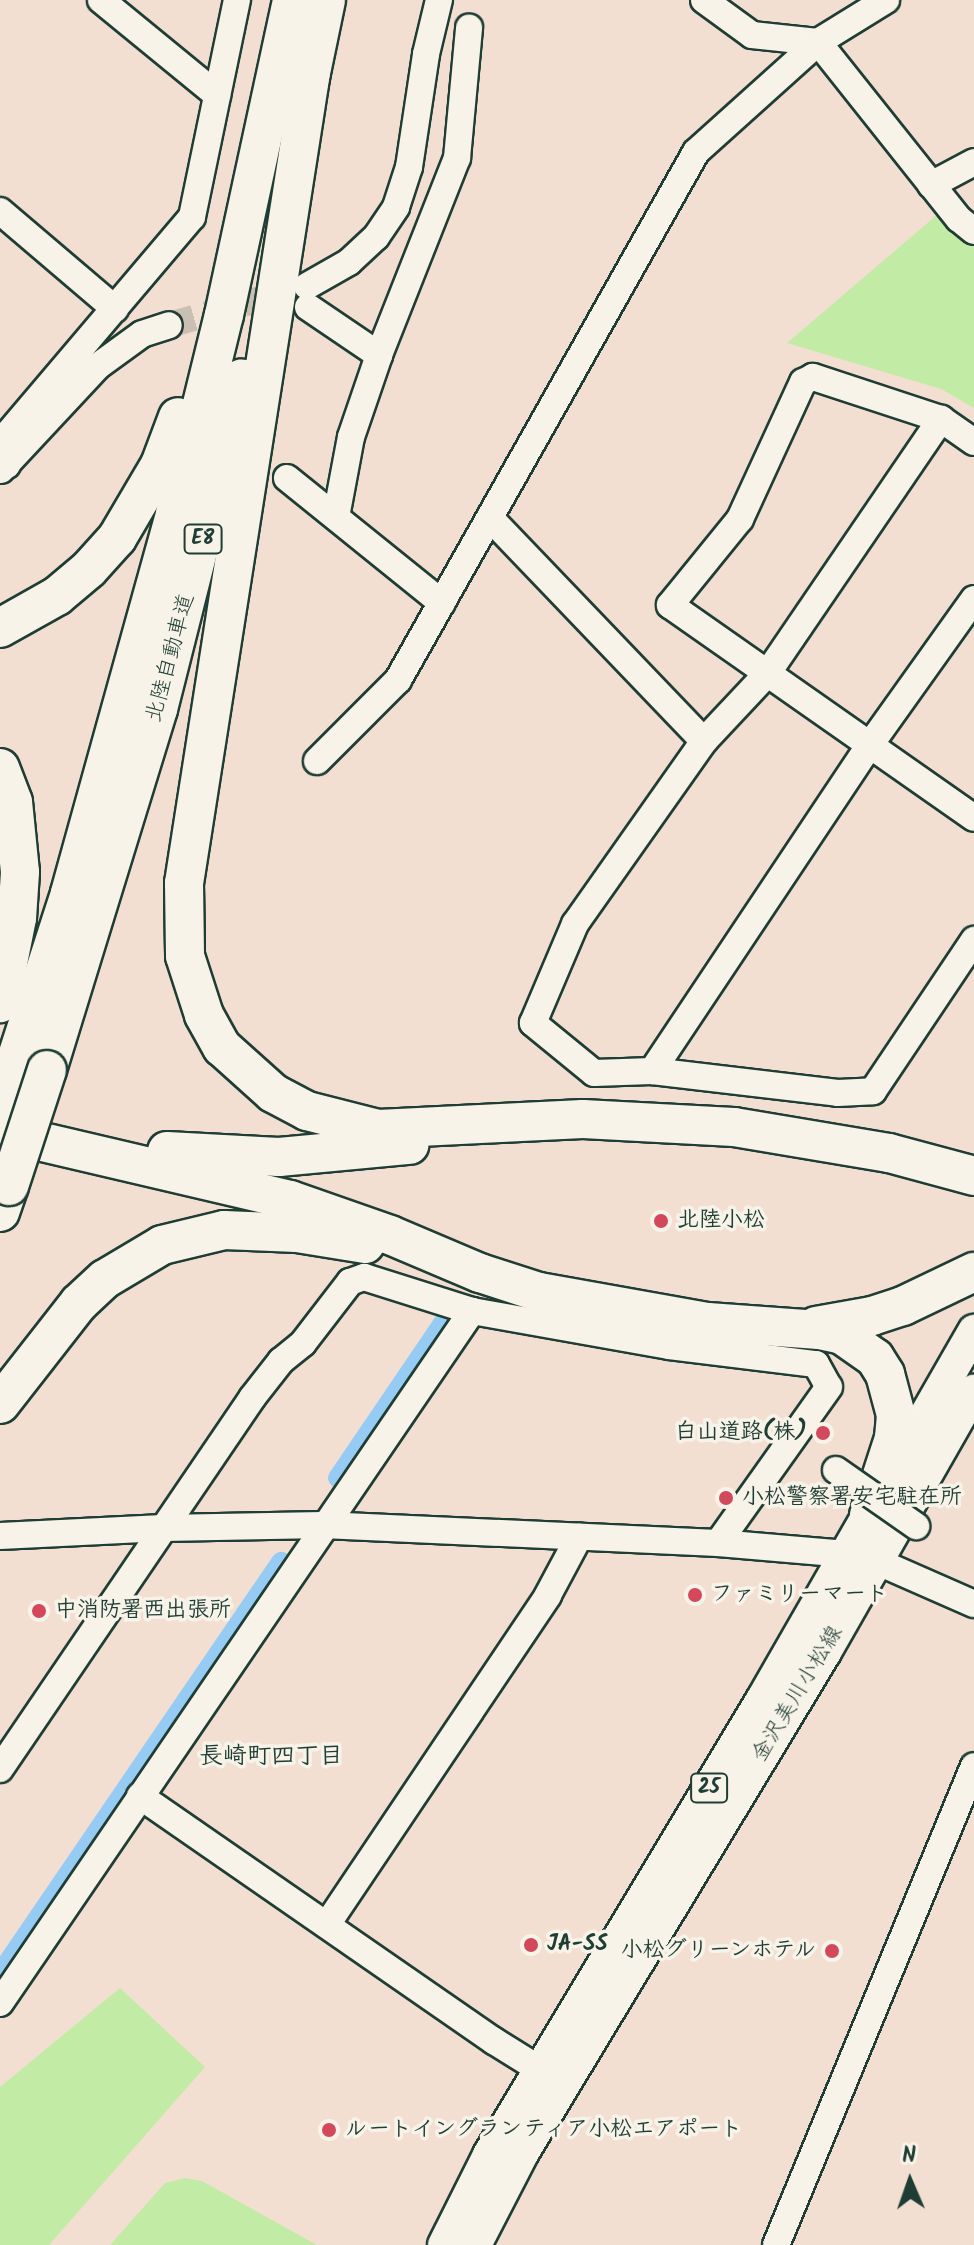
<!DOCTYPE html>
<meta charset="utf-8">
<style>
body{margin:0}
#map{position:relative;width:974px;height:2245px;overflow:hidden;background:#f3dfd2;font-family:Kalam,"Klee One",sans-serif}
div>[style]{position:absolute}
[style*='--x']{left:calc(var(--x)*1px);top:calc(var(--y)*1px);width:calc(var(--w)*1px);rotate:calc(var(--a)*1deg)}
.green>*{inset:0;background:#c2eba6}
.canal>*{height:20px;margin:-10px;padding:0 10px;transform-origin:10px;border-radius:10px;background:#96cbf4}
.minor-tunnel>*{height:26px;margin-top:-13px;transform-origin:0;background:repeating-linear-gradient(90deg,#c9bfb2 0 26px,transparent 0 39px)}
.roads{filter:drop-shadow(2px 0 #1f3d34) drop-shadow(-2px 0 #1f3d34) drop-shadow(0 2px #1f3d34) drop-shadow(0 -2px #1f3d34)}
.minor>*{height:26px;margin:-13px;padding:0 13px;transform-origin:13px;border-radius:13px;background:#f7f3e8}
.major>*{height:32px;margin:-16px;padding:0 16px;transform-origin:16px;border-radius:16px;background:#f7f3e8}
.highway>*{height:38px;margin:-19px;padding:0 19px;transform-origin:19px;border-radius:19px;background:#f7f3e8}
.bridges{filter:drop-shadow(2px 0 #1f3d34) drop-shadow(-2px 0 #1f3d34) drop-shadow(0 2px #1f3d34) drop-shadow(0 -2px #1f3d34)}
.minor-bridge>*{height:26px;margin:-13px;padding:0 13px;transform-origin:13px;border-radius:13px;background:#f7f3e8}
.highway-bridge>*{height:38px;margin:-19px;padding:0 19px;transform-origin:19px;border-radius:19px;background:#f7f3e8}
.dots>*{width:22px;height:22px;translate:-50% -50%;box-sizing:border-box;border:4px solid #f7f3e8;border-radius:50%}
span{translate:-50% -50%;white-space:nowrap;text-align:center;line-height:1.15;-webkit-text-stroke:7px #f7f3e8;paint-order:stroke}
.shield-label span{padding:2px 6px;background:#f7f3e8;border:2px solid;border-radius:6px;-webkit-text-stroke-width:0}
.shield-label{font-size:20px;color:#1f3d34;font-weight:700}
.street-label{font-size:22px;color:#1f3d34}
.poi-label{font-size:22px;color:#1f3d34;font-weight:700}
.left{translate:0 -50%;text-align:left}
.right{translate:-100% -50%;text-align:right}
.neighbourhood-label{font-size:24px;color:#1f3d34;font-weight:700}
.north{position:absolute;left:870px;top:2141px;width:80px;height:80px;-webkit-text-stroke:6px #f7f3e8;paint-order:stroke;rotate:358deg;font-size:22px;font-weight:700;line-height:32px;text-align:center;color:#1f3d34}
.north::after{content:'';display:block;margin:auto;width:28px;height:36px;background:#1f3d34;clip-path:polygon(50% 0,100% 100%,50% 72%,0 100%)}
</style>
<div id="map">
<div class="green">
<div style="clip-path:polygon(938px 214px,974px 241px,974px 408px,941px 389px,787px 343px)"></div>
<div style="clip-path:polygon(120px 1988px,205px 2067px,49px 2245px,0 2245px,0 2087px)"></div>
<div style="clip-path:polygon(185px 2178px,202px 2181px,317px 2245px,110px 2245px,165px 2183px)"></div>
</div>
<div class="canal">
<div style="--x:338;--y:1478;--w:192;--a:-55.8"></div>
<div style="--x:0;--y:1974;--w:499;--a:-55.7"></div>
</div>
<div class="minor-tunnel">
<div style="--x:169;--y:325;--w:124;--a:-15.9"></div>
</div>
<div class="roads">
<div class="minor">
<div style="--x:101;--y:0;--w:150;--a:39.3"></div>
<div style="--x:704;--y:0;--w:59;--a:36.1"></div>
<div style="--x:752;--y:35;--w:66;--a:6.1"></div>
<div style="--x:818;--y:42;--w:226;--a:51.5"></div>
<div style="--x:959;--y:219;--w:19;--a:39"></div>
<div style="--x:931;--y:185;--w:49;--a:-28.1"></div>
<div style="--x:0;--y:211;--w:151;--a:40.4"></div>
<div style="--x:307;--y:286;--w:48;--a:-29.7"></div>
<div style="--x:349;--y:262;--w:37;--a:-43"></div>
<div style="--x:376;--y:237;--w:36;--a:-56"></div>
<div style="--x:396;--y:207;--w:42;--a:-72"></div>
<div style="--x:409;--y:167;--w:114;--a:-81.4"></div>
<div style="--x:426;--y:54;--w:56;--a:-76.5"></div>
<div style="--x:308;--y:307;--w:86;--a:34.1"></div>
<div style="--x:974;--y:442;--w:40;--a:-145.1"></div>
<div style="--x:941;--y:419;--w:135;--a:-161.8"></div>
<div style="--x:813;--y:377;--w:11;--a:153"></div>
<div style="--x:803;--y:382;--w:151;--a:114.7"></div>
<div style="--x:740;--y:519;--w:111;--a:129.1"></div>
<div style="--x:670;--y:605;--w:371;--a:35"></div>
<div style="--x:7;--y:465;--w:30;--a:-90"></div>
<div style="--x:7;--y:435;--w:286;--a:-49.7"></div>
<div style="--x:192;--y:217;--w:222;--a:-78.3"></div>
<div style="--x:1;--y:470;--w:142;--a:-47"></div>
<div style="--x:98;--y:366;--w:54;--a:-36"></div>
<div style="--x:142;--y:334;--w:28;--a:-18"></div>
<div style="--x:287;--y:478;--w:199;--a:38.9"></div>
<div style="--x:336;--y:517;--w:81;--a:-79.4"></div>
<div style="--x:351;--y:437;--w:87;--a:-71.1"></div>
<div style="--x:379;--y:355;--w:212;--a:-68.4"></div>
<div style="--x:457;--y:158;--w:131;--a:-84.7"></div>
<div style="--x:490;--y:518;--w:309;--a:46.2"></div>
<div style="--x:974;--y:599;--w:181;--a:125.5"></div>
<div style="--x:869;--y:746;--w:391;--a:123.7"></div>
<div style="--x:652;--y:1071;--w:187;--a:6.7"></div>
<div style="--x:838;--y:1093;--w:35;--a:-3"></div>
<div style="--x:873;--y:1091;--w:182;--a:-56.2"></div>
<div style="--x:317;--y:761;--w:115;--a:-45"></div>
<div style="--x:398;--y:680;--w:606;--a:-60.56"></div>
<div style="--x:696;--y:152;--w:164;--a:-42"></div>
<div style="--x:818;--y:42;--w:80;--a:-31.7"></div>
<div style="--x:652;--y:1071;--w:58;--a:178"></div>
<div style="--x:594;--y:1073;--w:79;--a:-140.7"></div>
<div style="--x:533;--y:1023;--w:108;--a:-67"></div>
<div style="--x:575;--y:924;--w:224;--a:-54.8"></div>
<div style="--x:704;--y:741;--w:92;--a:-46.8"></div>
<div style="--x:767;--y:674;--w:309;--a:-55.7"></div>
<div style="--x:0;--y:1536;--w:163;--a:-2.8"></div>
<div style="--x:163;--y:1528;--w:160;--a:-1.1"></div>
<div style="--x:323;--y:1525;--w:395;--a:2.6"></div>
<div style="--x:718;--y:1543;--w:129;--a:4.9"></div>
<div style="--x:847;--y:1554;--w:30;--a:14"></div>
<div style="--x:876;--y:1561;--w:107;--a:23.7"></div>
<div style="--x:0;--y:1769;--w:448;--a:-55.8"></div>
<div style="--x:252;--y:1398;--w:47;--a:-51.9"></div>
<div style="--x:281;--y:1361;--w:28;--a:-39"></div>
<div style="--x:303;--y:1343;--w:77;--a:-52.4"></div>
<div style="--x:350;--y:1282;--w:15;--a:-20"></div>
<div style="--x:364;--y:1277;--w:113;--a:17.5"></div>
<div style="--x:472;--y:1311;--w:200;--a:10.1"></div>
<div style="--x:669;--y:1346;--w:148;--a:7"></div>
<div style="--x:816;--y:1364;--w:26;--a:61"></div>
<div style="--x:829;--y:1387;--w:191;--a:125.4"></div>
<div style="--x:140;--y:1796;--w:431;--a:34.7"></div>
<div style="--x:494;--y:2041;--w:53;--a:31.9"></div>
<div style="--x:328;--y:1923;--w:395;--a:-56.1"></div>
<div style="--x:548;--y:1595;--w:66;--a:-61.9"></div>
<div style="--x:0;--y:2003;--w:838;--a:-55.7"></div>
<div style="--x:776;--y:2245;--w:518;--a:-67.54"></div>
</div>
<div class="major">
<div style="--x:444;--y:2245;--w:101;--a:-63.4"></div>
<div style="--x:489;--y:2155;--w:531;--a:-59.04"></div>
<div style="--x:762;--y:1700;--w:426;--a:-60.1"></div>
<div style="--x:475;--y:2245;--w:105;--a:-62.7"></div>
<div style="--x:523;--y:2152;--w:584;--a:-58.87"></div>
<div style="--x:825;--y:1652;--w:301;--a:-60.3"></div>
</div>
<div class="highway">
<div style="--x:312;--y:65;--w:828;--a:98.89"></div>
<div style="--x:184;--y:883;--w:73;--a:89.2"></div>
<div style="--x:185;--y:956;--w:62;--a:72.1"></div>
<div style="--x:204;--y:1015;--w:37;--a:61"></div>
<div style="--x:222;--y:1047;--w:69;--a:42"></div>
<div style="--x:273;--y:1093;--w:38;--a:28"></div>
<div style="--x:307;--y:1111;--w:73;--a:14.2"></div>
<div style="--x:378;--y:1129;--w:205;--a:-2.8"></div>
<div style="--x:583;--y:1119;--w:151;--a:3"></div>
<div style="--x:734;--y:1127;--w:157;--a:9.5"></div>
<div style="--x:889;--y:1153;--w:88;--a:15.1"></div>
<div style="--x:308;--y:87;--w:89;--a:-78.3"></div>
<div style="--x:0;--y:628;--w:65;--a:-29.3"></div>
<div style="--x:57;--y:596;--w:42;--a:-40.2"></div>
<div style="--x:89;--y:569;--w:42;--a:-47.9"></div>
<div style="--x:117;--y:538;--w:85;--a:-59.5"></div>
<div style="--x:160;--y:465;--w:51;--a:-69.4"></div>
<div style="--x:0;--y:768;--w:36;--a:69"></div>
<div style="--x:13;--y:802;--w:70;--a:84.3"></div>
<div style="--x:20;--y:872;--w:46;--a:93.7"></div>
<div style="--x:17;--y:918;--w:87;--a:101.3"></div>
<div style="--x:47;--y:1070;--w:378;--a:-72.9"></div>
<div style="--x:158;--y:709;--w:341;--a:-75.8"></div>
<div style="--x:0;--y:1109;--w:227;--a:-72"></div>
<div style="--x:70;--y:893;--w:393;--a:-74.5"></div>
<div style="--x:175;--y:514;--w:205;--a:-76.2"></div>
<div style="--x:224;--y:315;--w:322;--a:-77.8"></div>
<div style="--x:0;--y:1132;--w:298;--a:13.2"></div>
<div style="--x:290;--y:1200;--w:106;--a:19.3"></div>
<div style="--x:390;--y:1235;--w:98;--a:22.9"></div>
<div style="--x:480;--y:1273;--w:62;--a:17.9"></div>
<div style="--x:539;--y:1292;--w:172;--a:10.1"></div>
<div style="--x:708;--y:1322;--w:111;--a:4.1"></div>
<div style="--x:819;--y:1330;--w:24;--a:12"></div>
<div style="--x:842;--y:1335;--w:40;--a:34.9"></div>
<div style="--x:875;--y:1358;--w:19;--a:58"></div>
<div style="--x:885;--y:1374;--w:42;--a:75"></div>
<div style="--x:896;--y:1415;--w:23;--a:95"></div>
<div style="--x:894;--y:1438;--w:81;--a:108"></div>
<div style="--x:167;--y:1151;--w:112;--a:3.1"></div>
<div style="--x:279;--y:1157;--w:131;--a:-5.3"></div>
<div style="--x:0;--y:1212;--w:28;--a:-71"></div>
<div style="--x:816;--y:1326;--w:57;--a:-10.1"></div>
<div style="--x:872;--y:1316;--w:33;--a:-18"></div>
<div style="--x:903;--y:1306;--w:79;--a:-25.6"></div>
<div style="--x:0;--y:1404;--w:128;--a:-52"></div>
<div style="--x:79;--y:1303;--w:35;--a:-43"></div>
<div style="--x:105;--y:1279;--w:66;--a:-30.8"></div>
<div style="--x:162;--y:1245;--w:64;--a:-13.6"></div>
<div style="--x:224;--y:1230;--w:73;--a:2.4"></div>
<div style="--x:297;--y:1233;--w:69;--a:9.2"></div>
</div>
</div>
<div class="bridges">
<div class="minor-bridge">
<div style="--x:836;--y:1470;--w:98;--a:35"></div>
</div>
<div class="highway-bridge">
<div style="--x:9;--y:1186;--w:122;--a:-71.9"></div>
</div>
</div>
<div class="dots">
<div style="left:661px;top:1221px;background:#d1495b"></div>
<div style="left:823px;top:1433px;background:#d1495b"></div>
<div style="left:726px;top:1498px;background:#d1495b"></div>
<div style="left:695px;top:1595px;background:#d1495b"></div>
<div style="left:39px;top:1611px;background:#d1495b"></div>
<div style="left:531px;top:1945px;background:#d1495b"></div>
<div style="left:832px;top:1951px;background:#d1495b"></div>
<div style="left:329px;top:2130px;background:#d1495b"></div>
</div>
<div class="shield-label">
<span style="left:203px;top:539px">E8</span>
<span style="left:709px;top:1788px">25</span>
</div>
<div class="street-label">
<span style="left:171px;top:658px;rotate:-75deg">北陸自動車道</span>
<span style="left:798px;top:1694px;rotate:-59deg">金沢美川小松線</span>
</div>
<div class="poi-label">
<span class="left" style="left:677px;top:1221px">北陸小松</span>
<span class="right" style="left:807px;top:1433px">白山道路(株)</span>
<span class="left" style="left:742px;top:1498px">小松警察署安宅駐在所</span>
<span class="left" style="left:711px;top:1595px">ファミリーマート</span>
<span class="left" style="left:55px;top:1611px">中消防署西出張所</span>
<span class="left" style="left:547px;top:1945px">JA-SS</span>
<span class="right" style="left:816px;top:1951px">小松グリーンホテル</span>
<span class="left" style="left:345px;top:2130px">ルートイングランティア小松エアポート</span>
</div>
<div class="neighbourhood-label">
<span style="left:271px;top:1757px">長崎町四丁目</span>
</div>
<div class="north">N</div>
</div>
